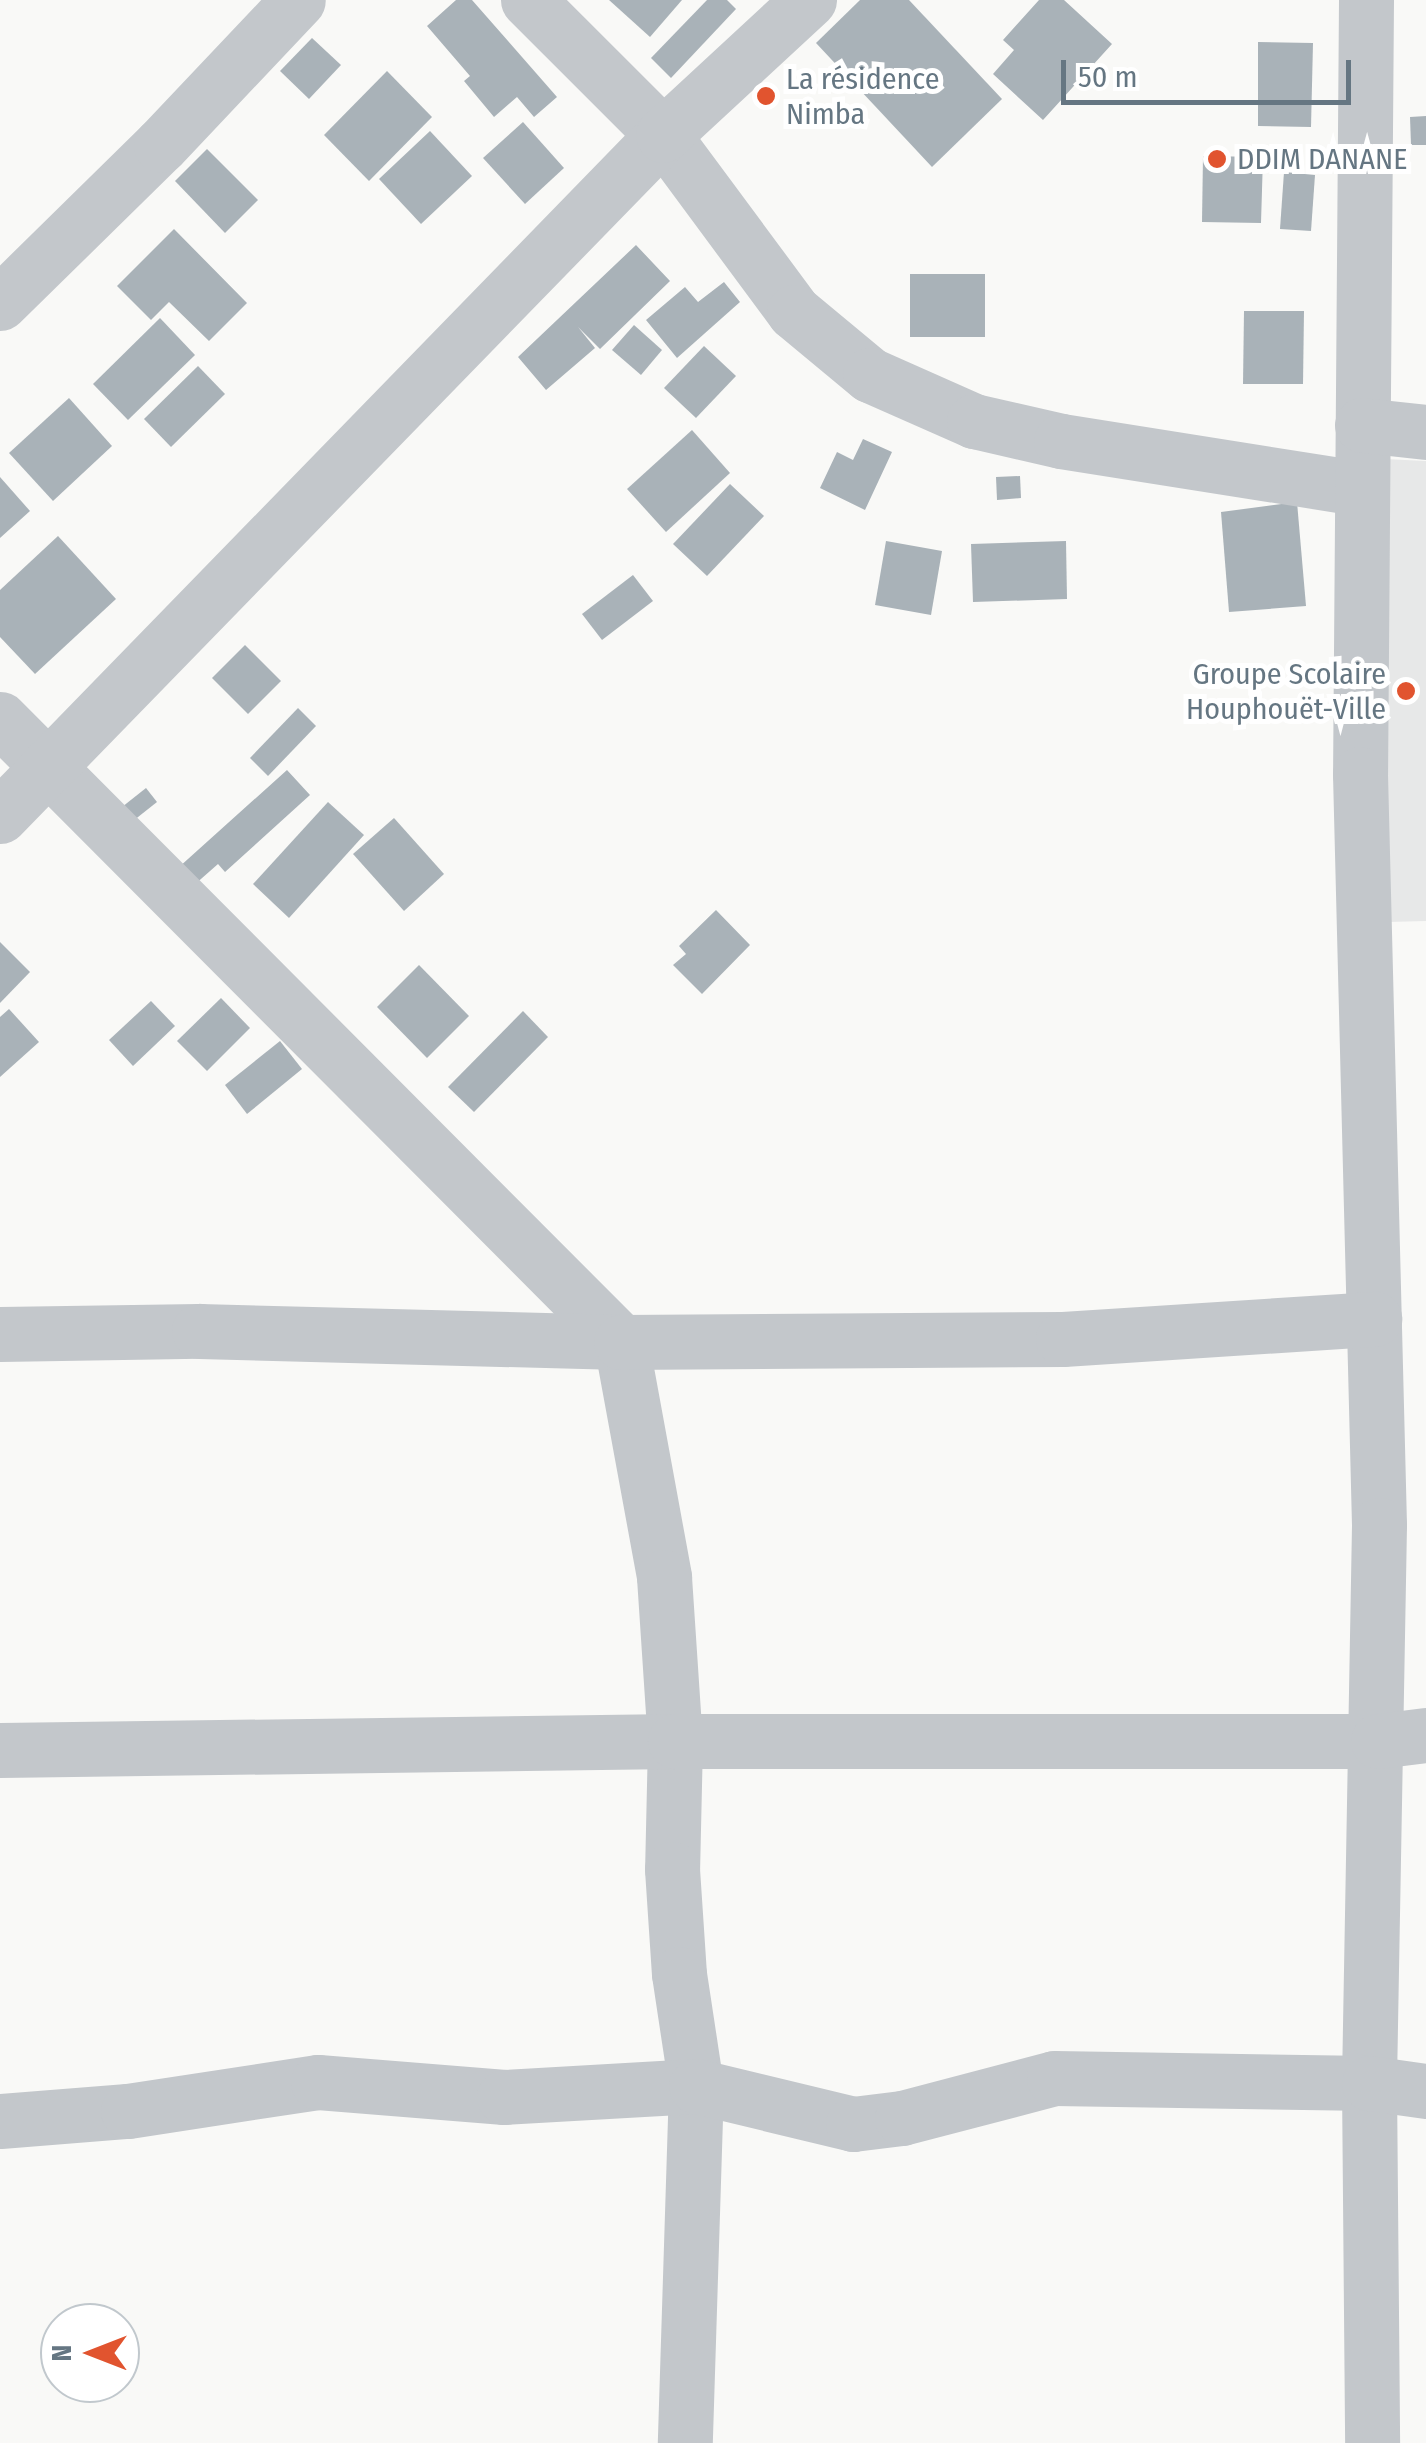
<!DOCTYPE html>
<meta charset="utf-8">
<style>
body{margin:0}
#map{position:relative;width:1426px;height:2443px;overflow:hidden;background:#f9f9f7;font-family:"Fira Sans Condensed",sans-serif}
div>[style]{position:absolute}
[style*='--x']{left:calc(var(--x)*1px);top:calc(var(--y)*1px);width:calc(var(--w)*1px);rotate:calc(var(--a)*1deg)}
.built>*{inset:0;background:#e7e8e8}
.building>*{inset:0;background:#a9b2b8}
.minor>*{height:55px;margin:-27.5px;padding:0 27.5px;transform-origin:27.5px;border-radius:27.5px;background:#c3c7cb}
.dots>*{width:28px;height:28px;translate:-50% -50%;box-sizing:border-box;border:5px solid #fff;border-radius:50%}
span{translate:-50% -50%;white-space:nowrap;text-align:center;line-height:1.15;-webkit-text-stroke:10px #fff;paint-order:stroke}
.poi-label{font-size:30px;color:#657682}
.left{translate:0 -50%;text-align:left}
.right{translate:-100% -50%;text-align:right}
.north{position:absolute;left:40px;top:2303px;width:100px;height:100px;box-sizing:border-box;background:#fff;border:2px solid #c1c8cd;border-radius:50%;rotate:270deg;font-size:28px;font-weight:700;line-height:40px;text-align:center;color:#657682}
.north::after{content:'';display:block;margin:auto;width:35px;height:45px;background:#e1542f;clip-path:polygon(50% 0,100% 100%,50% 72%,0 100%)}
.scale{position:absolute;left:1061px;top:60px;width:290px;height:45px;box-sizing:border-box;border:5px solid #657682;border-top:0;padding-left:12px;font-size:30px;line-height:35px;white-space:nowrap;color:#657682;-webkit-text-stroke:8px #fff;paint-order:stroke}
</style>
<div id="map">
<div class="built">
<div style="clip-path:polygon(1384px 459px,1426px 461px,1426px 921px,1388px 922px)"></div>
</div>
<div class="building">
<div style="clip-path:polygon(456px 0,472px 0,557px 97px,534px 117px,517px 97px,494px 117px,464px 81px,470px 76px,427px 26px)"></div>
<div style="clip-path:polygon(609px 0,682px 0,650px 37px)"></div>
<div style="clip-path:polygon(707px 0,727px 0,736px 9px,671px 78px,651px 58px)"></div>
<div style="clip-path:polygon(860px 0,909px 0,1002px 99px,932px 167px,816px 43px)"></div>
<div style="clip-path:polygon(1039px 0,1064px 0,1112px 44px,1043px 120px,993px 74px,1014px 50px,1003px 40px)"></div>
<div style="clip-path:polygon(312px 38px,341px 65px,309px 99px,280px 71px)"></div>
<div style="clip-path:polygon(1258px 42px,1313px 43px,1311px 127px,1258px 126px)"></div>
<div style="clip-path:polygon(387px 71px,432px 117px,369px 181px,324px 135px)"></div>
<div style="clip-path:polygon(1426px 116px,1426px 145px,1411px 145px,1410px 117px)"></div>
<div style="clip-path:polygon(523px 122px,564px 168px,525px 204px,483px 158px)"></div>
<div style="clip-path:polygon(430px 131px,472px 176px,421px 224px,379px 179px)"></div>
<div style="clip-path:polygon(207px 149px,258px 200px,225px 233px,175px 181px)"></div>
<div style="clip-path:polygon(1203px 156px,1263px 157px,1261px 223px,1202px 222px)"></div>
<div style="clip-path:polygon(1284px 172px,1315px 175px,1311px 231px,1280px 229px)"></div>
<div style="clip-path:polygon(174px 229px,247px 303px,209px 341px,169px 302px,151px 320px,117px 286px)"></div>
<div style="clip-path:polygon(636px 245px,670px 281px,600px 349px,578px 327px,595px 348px,546px 390px,518px 357px)"></div>
<div style="clip-path:polygon(910px 274px,985px 274px,985px 337px,910px 337px)"></div>
<div style="clip-path:polygon(724px 282px,740px 302px,677px 358px,646px 320px,685px 287px,698px 302px)"></div>
<div style="clip-path:polygon(1244px 311px,1304px 311px,1303px 384px,1243px 384px)"></div>
<div style="clip-path:polygon(160px 318px,195px 355px,128px 420px,93px 384px)"></div>
<div style="clip-path:polygon(634px 325px,662px 350px,641px 375px,612px 350px)"></div>
<div style="clip-path:polygon(704px 346px,736px 376px,696px 418px,664px 388px)"></div>
<div style="clip-path:polygon(198px 366px,225px 394px,171px 447px,144px 419px)"></div>
<div style="clip-path:polygon(69px 398px,112px 446px,53px 501px,9px 453px)"></div>
<div style="clip-path:polygon(692px 430px,730px 473px,666px 532px,627px 489px)"></div>
<div style="clip-path:polygon(863px 439px,892px 452px,865px 510px,820px 488px,837px 452px,853px 460px)"></div>
<div style="clip-path:polygon(1020px 476px,1021px 498px,997px 500px,996px 477px)"></div>
<div style="clip-path:polygon(0 477px,30px 511px,0 538px)"></div>
<div style="clip-path:polygon(730px 484px,764px 516px,707px 576px,673px 544px)"></div>
<div style="clip-path:polygon(1297px 502px,1306px 606px,1229px 612px,1221px 512px)"></div>
<div style="clip-path:polygon(58px 536px,116px 599px,35px 674px,0 637px,0 590px)"></div>
<div style="clip-path:polygon(886px 541px,942px 551px,931px 615px,875px 605px)"></div>
<div style="clip-path:polygon(1066px 541px,1067px 599px,973px 602px,971px 544px)"></div>
<div style="clip-path:polygon(633px 575px,653px 601px,602px 640px,582px 614px)"></div>
<div style="clip-path:polygon(245px 645px,281px 681px,248px 714px,212px 678px)"></div>
<div style="clip-path:polygon(298px 708px,316px 726px,268px 776px,250px 758px)"></div>
<div style="clip-path:polygon(287px 770px,310px 795px,225px 872px,218px 864px,193px 886px,178px 868px)"></div>
<div style="clip-path:polygon(146px 788px,157px 802px,133px 821px,122px 807px)"></div>
<div style="clip-path:polygon(328px 802px,364px 835px,289px 918px,253px 884px)"></div>
<div style="clip-path:polygon(394px 818px,444px 874px,404px 911px,353px 854px)"></div>
<div style="clip-path:polygon(716px 910px,750px 945px,702px 994px,673px 965px,686px 954px,679px 946px)"></div>
<div style="clip-path:polygon(0 942px,30px 972px,0 1003px)"></div>
<div style="clip-path:polygon(419px 965px,469px 1016px,427px 1058px,377px 1007px)"></div>
<div style="clip-path:polygon(221px 998px,250px 1028px,207px 1071px,177px 1041px)"></div>
<div style="clip-path:polygon(151px 1001px,175px 1026px,133px 1066px,109px 1040px)"></div>
<div style="clip-path:polygon(9px 1009px,39px 1042px,0 1077px,0 1017px)"></div>
<div style="clip-path:polygon(523px 1011px,548px 1037px,474px 1112px,448px 1087px)"></div>
<div style="clip-path:polygon(280px 1041px,302px 1069px,247px 1114px,225px 1085px)"></div>
</div>
<div class="minor">
<div style="--x:528;--y:0;--w:191;--a:45"></div>
<div style="--x:663;--y:135;--w:220;--a:53.5"></div>
<div style="--x:794;--y:312;--w:99;--a:39.7"></div>
<div style="--x:870;--y:375;--w:114;--a:23.9"></div>
<div style="--x:974;--y:421;--w:89;--a:12.9"></div>
<div style="--x:1061;--y:441;--w:302;--a:9"></div>
<div style="--x:1366;--y:0;--w:774;--a:90.44"></div>
<div style="--x:1360;--y:774;--w:751;--a:88.55"></div>
<div style="--x:1379;--y:1525;--w:558;--a:91.03"></div>
<div style="--x:1369;--y:2083;--w:360;--a:89.5"></div>
<div style="--x:0;--y:303;--w:226;--a:-44.5"></div>
<div style="--x:161;--y:145;--w:199;--a:-46.6"></div>
<div style="--x:1362;--y:425;--w:64;--a:6.2"></div>
<div style="--x:0;--y:719;--w:880;--a:45.09"></div>
<div style="--x:621;--y:1342;--w:239;--a:79.6"></div>
<div style="--x:664;--y:1577;--w:164;--a:86.2"></div>
<div style="--x:675;--y:1741;--w:128;--a:91.3"></div>
<div style="--x:672;--y:1869;--w:105;--a:86.2"></div>
<div style="--x:679;--y:1974;--w:113;--a:81.4"></div>
<div style="--x:696;--y:2086;--w:357;--a:91.8"></div>
<div style="--x:0;--y:816;--w:950;--a:-45.77"></div>
<div style="--x:663;--y:135;--w:199;--a:-42.8"></div>
<div style="--x:0;--y:1334;--w:199;--a:-0.9"></div>
<div style="--x:199;--y:1331;--w:422;--a:1.5"></div>
<div style="--x:621;--y:1342;--w:442;--a:-0.4"></div>
<div style="--x:1063;--y:1339;--w:312;--a:-3.7"></div>
<div style="--x:0;--y:1750;--w:675;--a:-0.76"></div>
<div style="--x:675;--y:1741;--w:703;--a:0"></div>
<div style="--x:1378;--y:1741;--w:48;--a:-7.1"></div>
<div style="--x:0;--y:2121;--w:128;--a:-4.5"></div>
<div style="--x:128;--y:2111;--w:192;--a:-8.7"></div>
<div style="--x:318;--y:2082;--w:187;--a:4.6"></div>
<div style="--x:504;--y:2097;--w:192;--a:-3.3"></div>
<div style="--x:696;--y:2086;--w:162;--a:13.6"></div>
<div style="--x:853;--y:2124;--w:49;--a:-7"></div>
<div style="--x:902;--y:2118;--w:157;--a:-14.7"></div>
<div style="--x:1054;--y:2078;--w:315;--a:0.9"></div>
<div style="--x:1369;--y:2083;--w:58;--a:8"></div>
</div>
<div class="dots">
<div style="left:766px;top:96px;background:#e1542f"></div>
<div style="left:1217px;top:159px;background:#e1542f"></div>
<div style="left:1406px;top:691px;background:#e1542f"></div>
</div>
<div class="poi-label">
<span class="left" style="left:786px;top:96px">La résidence<br>Nimba</span>
<span class="left" style="left:1237px;top:159px">DDIM DANANE</span>
<span class="right" style="left:1386px;top:691px">Groupe Scolaire<br>Houphouët-Ville</span>
</div>
<div class="north">N</div>
<div class="scale">50 m</div>
</div>
